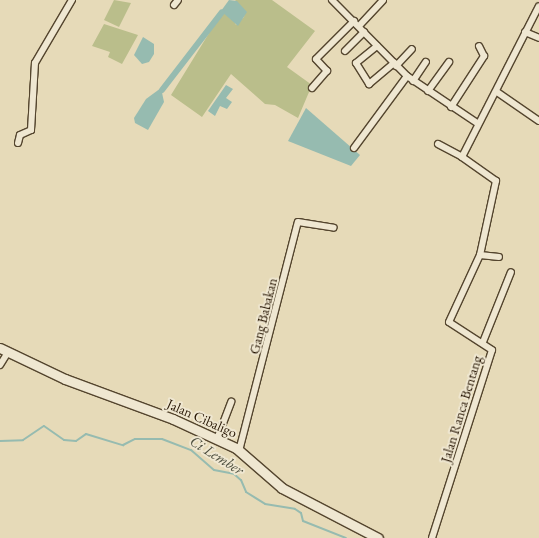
<!DOCTYPE html>
<style>
body{margin:0}
#map{position:relative;width:539px;height:538px;overflow:hidden;background:#e6dab8;font-family:"EB Garamond",serif}
div>[style]{position:absolute}
[style*='--x']{left:calc(var(--x)*1px);top:calc(var(--y)*1px);width:calc(var(--w)*1px);rotate:calc(var(--a)*1deg)}
.green>*{inset:0;background:#babe8b}
.water>*{inset:0;background:#96bbb0}
.stream>*{height:2px;margin:-1px;padding:0 1px;transform-origin:1px;border-radius:1px;background:#96bbb0}
.canal>*{height:6px;margin:-3px;padding:0 3px;transform-origin:3px;border-radius:3px;background:#96bbb0}
.roads{filter:drop-shadow(1px 0 #54452e) drop-shadow(-1px 0 #54452e) drop-shadow(0 1px #54452e) drop-shadow(0 -1px #54452e)}
.minor>*{height:6px;margin:-3px;padding:0 3px;transform-origin:3px;border-radius:3px;background:#efe7d1}
.secondary>*{height:9px;margin:-4.5px;padding:0 4.5px;transform-origin:4.5px;border-radius:4.5px;background:#efe7d1}
span{translate:-50% -50%;white-space:nowrap;text-align:center;line-height:1.15;-webkit-text-stroke:4px #efe7d1;paint-order:stroke}
.street-label{font-size:14px;color:#241300}
.water-label{font-size:15px;color:#4c4e3e;font-style:italic}
</style>
<div id="map">
<div class="green">
<div style="clip-path:polygon(114px 0,131px 3px,119px 27px,104px 20px)"></div>
<div style="clip-path:polygon(235px 0,272px 0,315px 31px,287px 67px,312px 85px,298px 118px,275px 105px,265px 104px,231px 74px,202px 117px,171px 95px,222px 12px,232px 17px,236px 25px,244px 17px,245px 11px)"></div>
<div style="clip-path:polygon(104px 24px,138px 35px,122px 64px,108px 57px,110px 52px,92px 46px)"></div>
</div>
<div class="water">
<div style="clip-path:polygon(229px 0,237px 1px,247px 12px,238px 26px,221px 11px)"></div>
<div style="clip-path:polygon(143px 37px,154px 44px,154px 54px,149px 62px,142px 64px,134px 55px)"></div>
<div style="clip-path:polygon(226px 85px,233px 89px,226px 98px,232px 102px,227px 109px,220px 106px,215px 116px,208px 111px)"></div>
<div style="clip-path:polygon(161px 88px,164px 102px,148px 130px,135px 123px,134px 118px,146px 99px)"></div>
<div style="clip-path:polygon(306px 108px,360px 155px,351px 166px,288px 141px)"></div>
</div>
<div class="stream">
<div style="--x:0;--y:441;--w:23;--a:-2"></div>
<div style="--x:23;--y:440;--w:25;--a:-34"></div>
<div style="--x:44;--y:426;--w:24;--a:35"></div>
<div style="--x:64;--y:440;--w:12;--a:5"></div>
<div style="--x:76;--y:441;--w:12;--a:-35"></div>
<div style="--x:86;--y:434;--w:39;--a:17"></div>
<div style="--x:123;--y:445;--w:13;--a:-27"></div>
<div style="--x:135;--y:439;--w:27;--a:0"></div>
<div style="--x:162;--y:439;--w:31;--a:21"></div>
<div style="--x:191;--y:450;--w:30;--a:41"></div>
<div style="--x:214;--y:470;--w:20;--a:11"></div>
<div style="--x:234;--y:474;--w:9;--a:41"></div>
<div style="--x:241;--y:480;--w:13;--a:67"></div>
<div style="--x:246;--y:492;--w:22;--a:32"></div>
<div style="--x:265;--y:504;--w:30;--a:9"></div>
<div style="--x:295;--y:509;--w:7;--a:34"></div>
<div style="--x:301;--y:513;--w:8;--a:76"></div>
<div style="--x:303;--y:521;--w:46;--a:21.6"></div>
</div>
<div class="canal">
<div style="--x:162;--y:90;--w:98;--a:-52.4"></div>
</div>
<div class="roads">
<div class="minor">
<div style="--x:332;--y:0;--w:107;--a:45.4"></div>
<div style="--x:407;--y:76;--w:84;--a:33.9"></div>
<div style="--x:174;--y:5;--w:6;--a:-51"></div>
<div style="--x:359;--y:26;--w:35;--a:-47"></div>
<div style="--x:525;--y:32;--w:15;--a:23"></div>
<div style="--x:377;--y:46;--w:27;--a:141"></div>
<div style="--x:356;--y:63;--w:25;--a:58"></div>
<div style="--x:369;--y:84;--w:33;--a:-40"></div>
<div style="--x:345;--y:51;--w:27;--a:-45"></div>
<div style="--x:396;--y:66;--w:23;--a:-47"></div>
<div style="--x:413;--y:81;--w:23;--a:-56"></div>
<div style="--x:312;--y:88;--w:23;--a:-49"></div>
<div style="--x:327;--y:71;--w:16;--a:-133"></div>
<div style="--x:316;--y:59;--w:54;--a:-45"></div>
<div style="--x:428;--y:91;--w:36;--a:-54"></div>
<div style="--x:497;--y:92;--w:51;--a:34.6"></div>
<div style="--x:451;--y:107;--w:61;--a:-57.1"></div>
<div style="--x:484;--y:56;--w:11;--a:-117"></div>
<div style="--x:18;--y:143;--w:8;--a:-76"></div>
<div style="--x:20;--y:135;--w:12;--a:-24"></div>
<div style="--x:31;--y:130;--w:67;--a:-86.6"></div>
<div style="--x:35;--y:63;--w:73;--a:-59.6"></div>
<div style="--x:438;--y:144;--w:27;--a:28"></div>
<div style="--x:354;--y:148;--w:89;--a:-53.6"></div>
<div style="--x:480;--y:255;--w:19;--a:6"></div>
<div style="--x:483;--y:342;--w:75;--a:-68.2"></div>
<div style="--x:0;--y:365;--w:15;--a:-58"></div>
<div style="--x:217;--y:439;--w:40;--a:-69"></div>
<div style="--x:239;--y:451;--w:236;--a:-75.6"></div>
<div style="--x:298;--y:222;--w:36;--a:9"></div>
<div style="--x:432;--y:538;--w:197;--a:-72.3"></div>
<div style="--x:492;--y:350;--w:51;--a:-146.9"></div>
<div style="--x:449;--y:322;--w:74;--a:-65.2"></div>
<div style="--x:480;--y:255;--w:76;--a:-77.8"></div>
<div style="--x:496;--y:181;--w:42;--a:-144.8"></div>
<div style="--x:462;--y:157;--w:169;--a:-63"></div>
</div>
<div class="secondary">
<div style="--x:0;--y:348;--w:72;--a:25.5"></div>
<div style="--x:65;--y:379;--w:115;--a:20.3"></div>
<div style="--x:173;--y:419;--w:69;--a:24.7"></div>
<div style="--x:236;--y:448;--w:61;--a:41"></div>
<div style="--x:282;--y:488;--w:108;--a:27.5"></div>
</div>
</div>
<div class="street-label">
<span style="left:263px;top:316px;rotate:-76deg">Gang Babakan</span>
<span style="left:461px;top:409px;rotate:-73deg">Jalan Ranca Bentang</span>
<span style="left:202px;top:418px;rotate:24deg">Jalan Cibaligo</span>
</div>
<div class="water-label">
<span style="left:217px;top:455px;rotate:32deg">Ci Lember</span>
</div>
</div>
